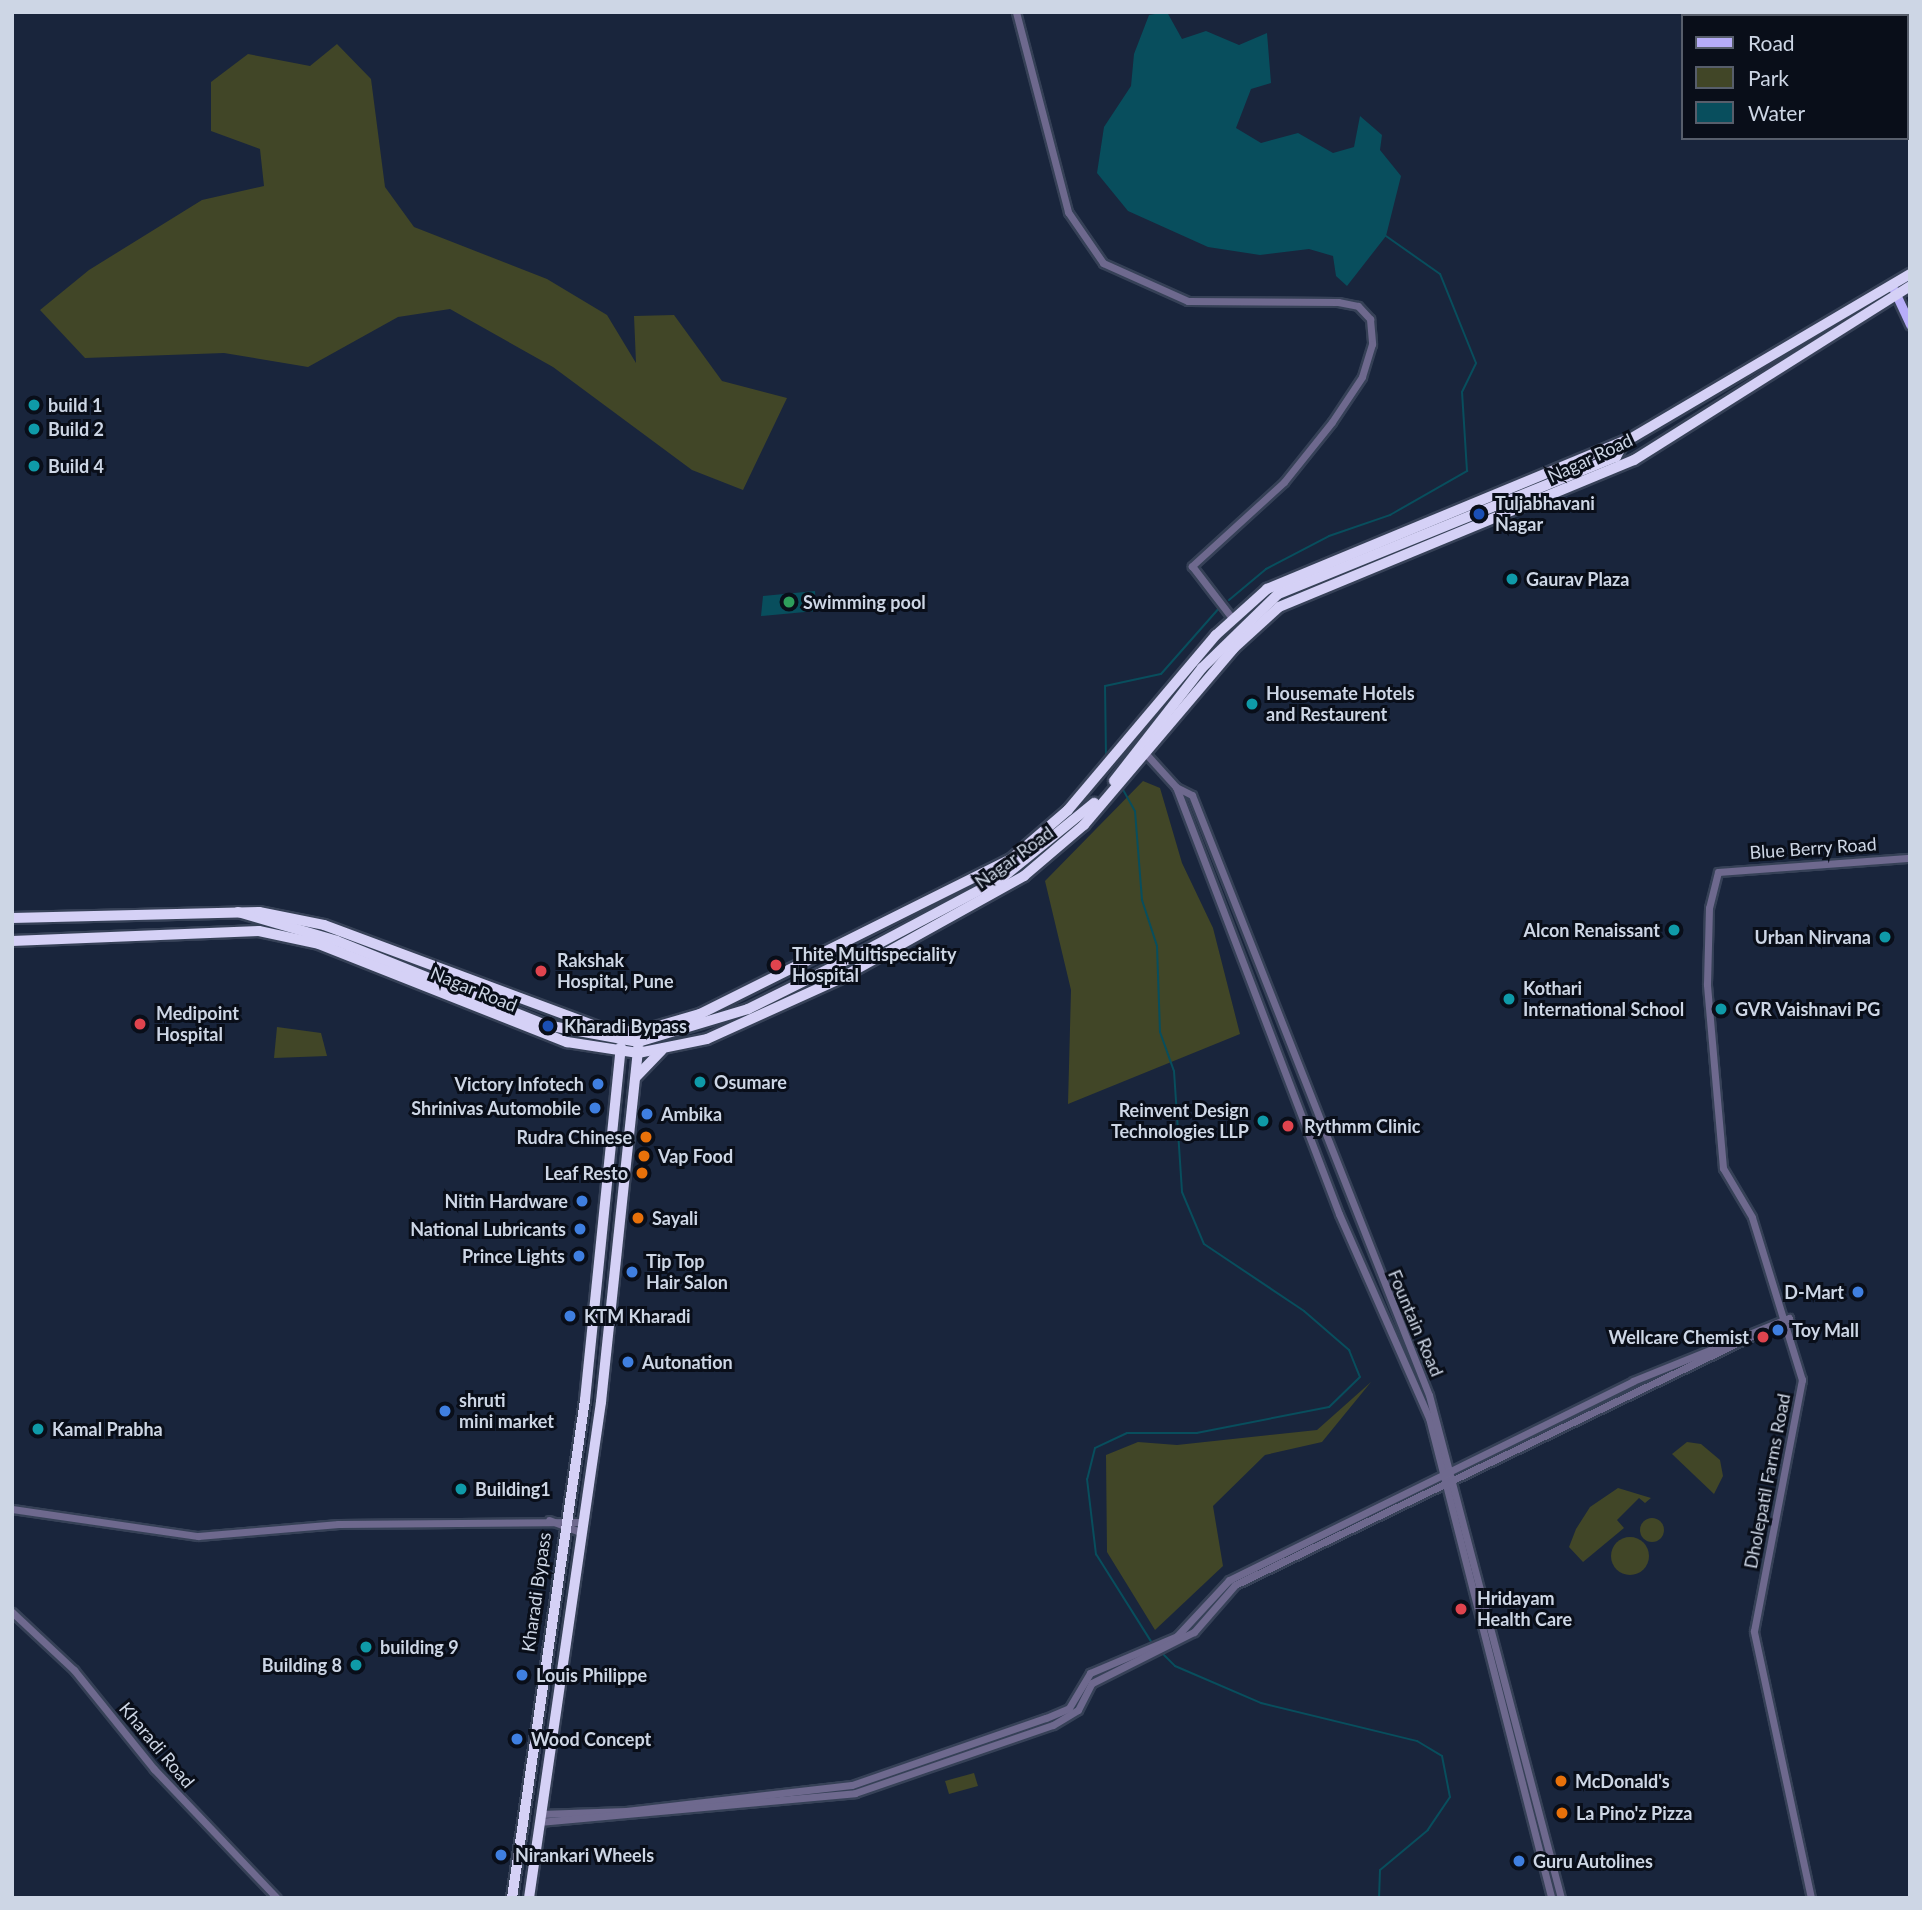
<!DOCTYPE html>
<style>
body{margin:0}
#map{position:relative;width:1922px;height:1910px;overflow:hidden;background:#19253c;font-family:Lato,sans-serif}
div>[style]{position:absolute}
[style*='--x']{left:calc(var(--x)*1px);top:calc(var(--y)*1px);width:calc(var(--w)*1px);rotate:calc(var(--a)*1deg)}
.green>*{inset:0;background:#414627}
.round{border-radius:50%}
.water>*{inset:0;background:#084e5d}
.stream>*{height:2px;margin:-1px;padding:0 1px;transform-origin:1px;border-radius:1px;background:#084e5d}
.roads{filter:drop-shadow(2px 0 #364157) drop-shadow(-2px 0 #364157) drop-shadow(0 2px #364157) drop-shadow(0 -2px #364157)}
.minor>*{height:7px;margin:-3.5px;padding:0 3.5px;transform-origin:3.5px;border-radius:3.5px;background:#6e698e}
.major>*{height:9px;margin:-4.5px;padding:0 4.5px;transform-origin:4.5px;border-radius:4.5px;background:#b7adf9}
.highway>*{height:10px;margin:-5px;padding:0 5px;transform-origin:5px;border-radius:5px;background:#d5d1f6}
.dots>*{width:19px;height:19px;translate:-50% -50%;box-sizing:border-box;border:4px solid #090e19;border-radius:50%}
span{translate:-50% -50%;white-space:nowrap;text-align:center;line-height:1.15;-webkit-text-stroke:6px #090e19;paint-order:stroke}
.poi-label{font-size:18px;color:#cdd6e5;font-weight:700}
.left{translate:0 -50%;text-align:left}
.right{translate:-100% -50%;text-align:right}
.street-label{font-size:18px;color:#cdd6e5}
.frame{position:absolute;inset:0;border:14px solid #cdd6e5;pointer-events:none}
.legend{position:absolute;left:1681px;top:14px;width:228px;height:126px;box-sizing:border-box;background:#090e19;border:2px solid #575e6b;margin:0;padding:9px 12px;list-style:none;font-size:21px;color:#cdd6e5}
.legend li{display:flex;align-items:center;gap:14px;height:35px}
.legend b{width:35px;border:2px solid #575e6b}
</style>
<div id="map">
<div class="green">
<div style="clip-path:polygon(337px 44px,371px 79px,385px 187px,414px 227px,547px 279px,607px 315px,636px 363px,634px 316px,674px 315px,722px 381px,787px 398px,743px 490px,692px 470px,553px 367px,450px 309px,398px 317px,308px 367px,224px 353px,85px 358px,40px 310px,89px 270px,202px 200px,264px 186px,260px 149px,211px 131px,211px 82px,248px 54px,310px 66px)"></div>
<div style="clip-path:polygon(1143px 781px,1160px 788px,1182px 863px,1213px 928px,1240px 1034px,1068px 1104px,1071px 990px,1045px 881px)"></div>
<div style="clip-path:polygon(277px 1027px,321px 1033px,327px 1056px,274px 1058px)"></div>
<div style="clip-path:polygon(1371px 1382px,1322px 1442px,1265px 1455px,1213px 1506px,1223px 1566px,1155px 1630px,1107px 1552px,1106px 1455px,1138px 1442px,1177px 1445px,1317px 1430px)"></div>
<div style="clip-path:polygon(1687px 1442px,1701px 1444px,1720px 1460px,1723px 1476px,1714px 1494px,1672px 1454px)"></div>
<div style="clip-path:polygon(1618px 1488px,1651px 1498px,1645px 1503px,1639px 1498px,1617px 1520px,1624px 1528px,1583px 1562px,1569px 1547px,1576px 1529px,1590px 1507px)"></div>
<div class="round" style="left:1640px;top:1518px;width:24px;height:24px"></div>
<div class="round" style="left:1611px;top:1537px;width:38px;height:38px"></div>
<div style="clip-path:polygon(974px 1773px,978px 1786px,949px 1794px,945px 1781px)"></div>
</div>
<div class="water">
<div style="clip-path:polygon(1167px 12px,1182px 39px,1206px 31px,1239px 45px,1267px 33px,1271px 83px,1251px 89px,1236px 128px,1261px 143px,1298px 133px,1333px 153px,1354px 147px,1360px 116px,1382px 135px,1380px 150px,1401px 176px,1386px 236px,1347px 286px,1336px 276px,1333px 256px,1309px 249px,1260px 255px,1208px 247px,1128px 211px,1097px 173px,1104px 127px,1131px 86px,1134px 54px,1149px 15px)"></div>
<div style="clip-path:polygon(815px 591px,816px 611px,761px 616px,763px 596px)"></div>
</div>
<div class="stream">
<div style="--x:1229;--y:600;--w:48;--a:-40"></div>
<div style="--x:1266;--y:569;--w:71;--a:-27.6"></div>
<div style="--x:1329;--y:536;--w:65;--a:-19"></div>
<div style="--x:1390;--y:515;--w:89;--a:-29.7"></div>
<div style="--x:1467;--y:471;--w:79;--a:-93.6"></div>
<div style="--x:1462;--y:392;--w:32;--a:-64"></div>
<div style="--x:1476;--y:363;--w:96;--a:-112"></div>
<div style="--x:1440;--y:274;--w:66;--a:-144.9"></div>
<div style="--x:1106;--y:757;--w:71;--a:-90.8"></div>
<div style="--x:1105;--y:686;--w:57;--a:-12.1"></div>
<div style="--x:1161;--y:674;--w:89;--a:-48.6"></div>
<div style="--x:1121;--y:786;--w:29;--a:61"></div>
<div style="--x:1135;--y:811;--w:89;--a:85.5"></div>
<div style="--x:1142;--y:900;--w:48;--a:71.9"></div>
<div style="--x:1157;--y:946;--w:86;--a:88"></div>
<div style="--x:1160;--y:1032;--w:41;--a:70.3"></div>
<div style="--x:1174;--y:1071;--w:121;--a:86.2"></div>
<div style="--x:1182;--y:1192;--w:56;--a:67.1"></div>
<div style="--x:1204;--y:1244;--w:120;--a:33.8"></div>
<div style="--x:1304;--y:1311;--w:60;--a:40.9"></div>
<div style="--x:1349;--y:1350;--w:29;--a:68"></div>
<div style="--x:1360;--y:1377;--w:43;--a:135.9"></div>
<div style="--x:1329;--y:1407;--w:135;--a:168.9"></div>
<div style="--x:1197;--y:1433;--w:70;--a:180"></div>
<div style="--x:1127;--y:1433;--w:35;--a:155"></div>
<div style="--x:1095;--y:1448;--w:32;--a:104"></div>
<div style="--x:1087;--y:1479;--w:76;--a:83.2"></div>
<div style="--x:1096;--y:1554;--w:105;--a:57.8"></div>
<div style="--x:1161;--y:1652;--w:20;--a:45"></div>
<div style="--x:1175;--y:1666;--w:94;--a:23.3"></div>
<div style="--x:1261;--y:1703;--w:161;--a:13.7"></div>
<div style="--x:1417;--y:1741;--w:29;--a:31"></div>
<div style="--x:1442;--y:1756;--w:42;--a:79"></div>
<div style="--x:1450;--y:1797;--w:40;--a:124"></div>
<div style="--x:1428;--y:1830;--w:62;--a:140.2"></div>
<div style="--x:1380;--y:1870;--w:28;--a:92"></div>
</div>
<div class="roads">
<div class="minor">
<div style="--x:1016;--y:12;--w:207;--a:75.4"></div>
<div style="--x:1068;--y:212;--w:62;--a:55.5"></div>
<div style="--x:1103;--y:263;--w:93;--a:24.1"></div>
<div style="--x:1188;--y:301;--w:150;--a:0.4"></div>
<div style="--x:1338;--y:302;--w:20;--a:11"></div>
<div style="--x:1358;--y:306;--w:18;--a:47"></div>
<div style="--x:1370;--y:319;--w:25;--a:85"></div>
<div style="--x:1372;--y:344;--w:34;--a:107"></div>
<div style="--x:1362;--y:377;--w:54;--a:123.7"></div>
<div style="--x:1332;--y:422;--w:77;--a:128.7"></div>
<div style="--x:1284;--y:482;--w:125;--a:137.6"></div>
<div style="--x:1192;--y:566;--w:66;--a:52.4"></div>
<div style="--x:1147;--y:755;--w:43;--a:47.8"></div>
<div style="--x:1176;--y:787;--w:457;--a:69.1"></div>
<div style="--x:1339;--y:1214;--w:223;--a:66.2"></div>
<div style="--x:1429;--y:1418;--w:495;--a:75.7"></div>
<div style="--x:1176;--y:787;--w:18;--a:27"></div>
<div style="--x:1192;--y:795;--w:645;--a:68.45"></div>
<div style="--x:1429;--y:1395;--w:520;--a:75.3"></div>
<div style="--x:12;--y:1509;--w:188;--a:8.3"></div>
<div style="--x:198;--y:1536;--w:141;--a:-4.9"></div>
<div style="--x:338;--y:1524;--w:242;--a:-0.5"></div>
<div style="--x:549;--y:1520;--w:31;--a:21"></div>
<div style="--x:12;--y:1612;--w:85;--a:43.1"></div>
<div style="--x:74;--y:1670;--w:127;--a:51.1"></div>
<div style="--x:154;--y:1769;--w:178;--a:46.4"></div>
<div style="--x:540;--y:1814;--w:86;--a:-2"></div>
<div style="--x:626;--y:1811;--w:227;--a:-6.6"></div>
<div style="--x:852;--y:1785;--w:205;--a:-19.1"></div>
<div style="--x:1046;--y:1718;--w:25;--a:-23"></div>
<div style="--x:1069;--y:1708;--w:41;--a:-59"></div>
<div style="--x:1090;--y:1673;--w:95;--a:-23"></div>
<div style="--x:1177;--y:1636;--w:76;--a:-47.1"></div>
<div style="--x:1229;--y:1580;--w:450;--a:-26.2"></div>
<div style="--x:1633;--y:1381;--w:168;--a:-22"></div>
<div style="--x:539;--y:1822;--w:317;--a:-5.2"></div>
<div style="--x:855;--y:1793;--w:209;--a:-19"></div>
<div style="--x:1053;--y:1725;--w:29;--a:-31"></div>
<div style="--x:1078;--y:1710;--w:30;--a:-63"></div>
<div style="--x:1092;--y:1683;--w:114;--a:-26.6"></div>
<div style="--x:1194;--y:1632;--w:62;--a:-48.9"></div>
<div style="--x:1235;--y:1585;--w:615;--a:-25.73"></div>
<div style="--x:1811;--y:1898;--w:273;--a:-102.1"></div>
<div style="--x:1754;--y:1631;--w:256;--a:-79.2"></div>
<div style="--x:1802;--y:1380;--w:170;--a:-107.1"></div>
<div style="--x:1752;--y:1217;--w:57;--a:-120.6"></div>
<div style="--x:1723;--y:1168;--w:185;--a:-95"></div>
<div style="--x:1707;--y:984;--w:76;--a:-88.5"></div>
<div style="--x:1709;--y:908;--w:37;--a:-76"></div>
<div style="--x:1718;--y:872;--w:193;--a:-4.2"></div>
</div>
<div class="major">
<div style="--x:1894;--y:290;--w:38;--a:65"></div>
</div>
<div class="highway">
<div style="--x:1114;--y:781;--w:143;--a:-52.1"></div>
<div style="--x:1202;--y:668;--w:106;--a:-44.2"></div>
<div style="--x:1278;--y:594;--w:365;--a:-22.1"></div>
<div style="--x:1616;--y:457;--w:16;--a:-63"></div>
<div style="--x:238;--y:912;--w:103;--a:16.3"></div>
<div style="--x:337;--y:941;--w:225;--a:21.9"></div>
<div style="--x:546;--y:1025;--w:94;--a:10.5"></div>
<div style="--x:638;--y:1042;--w:115;--a:-16.7"></div>
<div style="--x:748;--y:1009;--w:124;--a:-26.4"></div>
<div style="--x:859;--y:954;--w:162;--a:-28"></div>
<div style="--x:1002;--y:878;--w:119;--a:-39.2"></div>
<div style="--x:12;--y:918;--w:247;--a:-1.4"></div>
<div style="--x:259;--y:912;--w:66;--a:11.3"></div>
<div style="--x:324;--y:925;--w:298;--a:20.4"></div>
<div style="--x:603;--y:1029;--w:35;--a:5"></div>
<div style="--x:638;--y:1032;--w:65;--a:-16.2"></div>
<div style="--x:700;--y:1014;--w:347;--a:-26.5"></div>
<div style="--x:1011;--y:859;--w:75;--a:-40.7"></div>
<div style="--x:1068;--y:810;--w:229;--a:-49.8"></div>
<div style="--x:1216;--y:635;--w:69;--a:-42"></div>
<div style="--x:1267;--y:589;--w:393;--a:-22.5"></div>
<div style="--x:1630;--y:439;--w:325;--a:-30.5"></div>
<div style="--x:12;--y:941;--w:247;--a:-2.3"></div>
<div style="--x:259;--y:931;--w:61;--a:12.2"></div>
<div style="--x:319;--y:944;--w:267;--a:21.6"></div>
<div style="--x:567;--y:1042;--w:72;--a:8.8"></div>
<div style="--x:638;--y:1053;--w:70;--a:-11.5"></div>
<div style="--x:707;--y:1039;--w:145;--a:-24.4"></div>
<div style="--x:839;--y:979;--w:212;--a:-29.1"></div>
<div style="--x:1024;--y:876;--w:79;--a:-40.4"></div>
<div style="--x:1084;--y:825;--w:231;--a:-49.7"></div>
<div style="--x:1233;--y:649;--w:62;--a:-42.4"></div>
<div style="--x:1279;--y:607;--w:384;--a:-22.5"></div>
<div style="--x:1634;--y:460;--w:326;--a:-32.2"></div>
<div style="--x:636;--y:1077;--w:37;--a:-46"></div>
<div style="--x:512;--y:1898;--w:503;--a:-81.66"></div>
<div style="--x:585;--y:1400;--w:355;--a:-84.2"></div>
<div style="--x:529;--y:1898;--w:501;--a:-81.74"></div>
<div style="--x:601;--y:1402;--w:357;--a:-84"></div>
</div>
</div>
<div class="dots">
<div style="left:34px;top:405px;background:#0f9aa8"></div>
<div style="left:34px;top:429px;background:#0f9aa8"></div>
<div style="left:34px;top:466px;background:#0f9aa8"></div>
<div style="left:1479px;top:514px;background:#1a4fb4"></div>
<div style="left:1512px;top:579px;background:#0f9aa8"></div>
<div style="left:789px;top:602px;background:#2e9e5b"></div>
<div style="left:1252px;top:704px;background:#0f9aa8"></div>
<div style="left:1674px;top:930px;background:#0f9aa8"></div>
<div style="left:1885px;top:937px;background:#0f9aa8"></div>
<div style="left:776px;top:965px;background:#e0444e"></div>
<div style="left:541px;top:971px;background:#e0444e"></div>
<div style="left:1509px;top:999px;background:#0f9aa8"></div>
<div style="left:1721px;top:1009px;background:#0f9aa8"></div>
<div style="left:140px;top:1024px;background:#e0444e"></div>
<div style="left:548px;top:1026px;background:#1a4fb4"></div>
<div style="left:700px;top:1082px;background:#0f9aa8"></div>
<div style="left:598px;top:1084px;background:#3f7fe0"></div>
<div style="left:595px;top:1108px;background:#3f7fe0"></div>
<div style="left:647px;top:1114px;background:#3f7fe0"></div>
<div style="left:1263px;top:1121px;background:#0f9aa8"></div>
<div style="left:1288px;top:1126px;background:#e0444e"></div>
<div style="left:646px;top:1137px;background:#e8710a"></div>
<div style="left:644px;top:1156px;background:#e8710a"></div>
<div style="left:642px;top:1173px;background:#e8710a"></div>
<div style="left:582px;top:1201px;background:#3f7fe0"></div>
<div style="left:638px;top:1218px;background:#e8710a"></div>
<div style="left:580px;top:1229px;background:#3f7fe0"></div>
<div style="left:579px;top:1256px;background:#3f7fe0"></div>
<div style="left:632px;top:1272px;background:#3f7fe0"></div>
<div style="left:1858px;top:1292px;background:#3f7fe0"></div>
<div style="left:570px;top:1316px;background:#3f7fe0"></div>
<div style="left:1778px;top:1330px;background:#3f7fe0"></div>
<div style="left:1763px;top:1337px;background:#e0444e"></div>
<div style="left:628px;top:1362px;background:#3f7fe0"></div>
<div style="left:445px;top:1411px;background:#3f7fe0"></div>
<div style="left:38px;top:1429px;background:#0f9aa8"></div>
<div style="left:461px;top:1489px;background:#0f9aa8"></div>
<div style="left:1461px;top:1609px;background:#e0444e"></div>
<div style="left:366px;top:1647px;background:#0f9aa8"></div>
<div style="left:356px;top:1665px;background:#0f9aa8"></div>
<div style="left:522px;top:1675px;background:#3f7fe0"></div>
<div style="left:517px;top:1739px;background:#3f7fe0"></div>
<div style="left:1561px;top:1781px;background:#e8710a"></div>
<div style="left:1562px;top:1813px;background:#e8710a"></div>
<div style="left:501px;top:1855px;background:#3f7fe0"></div>
<div style="left:1519px;top:1861px;background:#3f7fe0"></div>
</div>
<div class="poi-label">
<span class="left" style="left:48px;top:405px">build 1</span>
<span class="left" style="left:48px;top:429px">Build 2</span>
<span class="left" style="left:48px;top:466px">Build 4</span>
<span class="left" style="left:1495px;top:514px">Tuljabhavani<br>Nagar</span>
<span class="left" style="left:1526px;top:579px">Gaurav Plaza</span>
<span class="left" style="left:803px;top:602px">Swimming pool</span>
<span class="left" style="left:1266px;top:704px">Housemate Hotels<br>and Restaurent</span>
<span class="right" style="left:1660px;top:930px">Alcon Renaissant</span>
<span class="right" style="left:1871px;top:937px">Urban Nirvana</span>
<span class="left" style="left:792px;top:965px">Thite Multispeciality<br>Hospital</span>
<span class="left" style="left:557px;top:971px">Rakshak<br>Hospital, Pune</span>
<span class="left" style="left:1523px;top:999px">Kothari<br>International School</span>
<span class="left" style="left:1735px;top:1009px">GVR Vaishnavi PG</span>
<span class="left" style="left:156px;top:1024px">Medipoint<br>Hospital</span>
<span class="left" style="left:564px;top:1026px">Kharadi Bypass</span>
<span class="left" style="left:714px;top:1082px">Osumare</span>
<span class="right" style="left:584px;top:1084px">Victory Infotech</span>
<span class="right" style="left:581px;top:1108px">Shrinivas Automobile</span>
<span class="right" style="left:1249px;top:1121px">Reinvent Design<br>Technologies LLP</span>
<span class="left" style="left:661px;top:1114px">Ambika</span>
<span class="left" style="left:1304px;top:1126px">Rythmm Clinic</span>
<span class="right" style="left:632px;top:1137px">Rudra Chinese</span>
<span class="left" style="left:658px;top:1156px">Vap Food</span>
<span class="right" style="left:628px;top:1173px">Leaf Resto</span>
<span class="right" style="left:568px;top:1201px">Nitin Hardware</span>
<span class="left" style="left:652px;top:1218px">Sayali</span>
<span class="right" style="left:566px;top:1229px">National Lubricants</span>
<span class="right" style="left:565px;top:1256px">Prince Lights</span>
<span class="left" style="left:646px;top:1272px">Tip Top<br>Hair Salon</span>
<span class="right" style="left:1844px;top:1292px">D-Mart</span>
<span class="left" style="left:584px;top:1316px">KTM Kharadi</span>
<span class="left" style="left:1792px;top:1330px">Toy Mall</span>
<span class="right" style="left:1749px;top:1337px">Wellcare Chemist</span>
<span class="left" style="left:642px;top:1362px">Autonation</span>
<span class="left" style="left:459px;top:1411px">shruti<br>mini market</span>
<span class="left" style="left:52px;top:1429px">Kamal Prabha</span>
<span class="left" style="left:475px;top:1489px">Building1</span>
<span class="left" style="left:1477px;top:1609px">Hridayam<br>Health Care</span>
<span class="left" style="left:380px;top:1647px">building 9</span>
<span class="right" style="left:342px;top:1665px">Building 8</span>
<span class="left" style="left:536px;top:1675px">Louis Philippe</span>
<span class="left" style="left:531px;top:1739px">Wood Concept</span>
<span class="left" style="left:1575px;top:1781px">McDonald's</span>
<span class="left" style="left:1576px;top:1813px">La Pino'z Pizza</span>
<span class="left" style="left:515px;top:1855px">Nirankari Wheels</span>
<span class="left" style="left:1533px;top:1861px">Guru Autolines</span>
</div>
<div class="street-label">
<span style="left:1590px;top:458px;rotate:-25deg">Nagar Road</span>
<span style="left:1813px;top:848px;rotate:-4deg">Blue Berry Road</span>
<span style="left:1014px;top:857px;rotate:-36deg">Nagar Road</span>
<span style="left:474px;top:989px;rotate:22deg">Nagar Road</span>
<span style="left:1416px;top:1323px;rotate:67deg">Fountain Road</span>
<span style="left:1767px;top:1481px;rotate:-79deg">Dholepatil Farms Road</span>
<span style="left:536px;top:1592px;rotate:-82deg">Kharadi Bypass</span>
<span style="left:157px;top:1745px;rotate:50deg">Kharadi Road</span>
</div>
<div class="frame"></div>
<ul class="legend">
<li><b style="height:9px;background:#b7adf9"></b>Road</li>
<li><b style="height:19px;background:#414627"></b>Park</li>
<li><b style="height:19px;background:#084e5d"></b>Water</li>
</ul>
</div>
